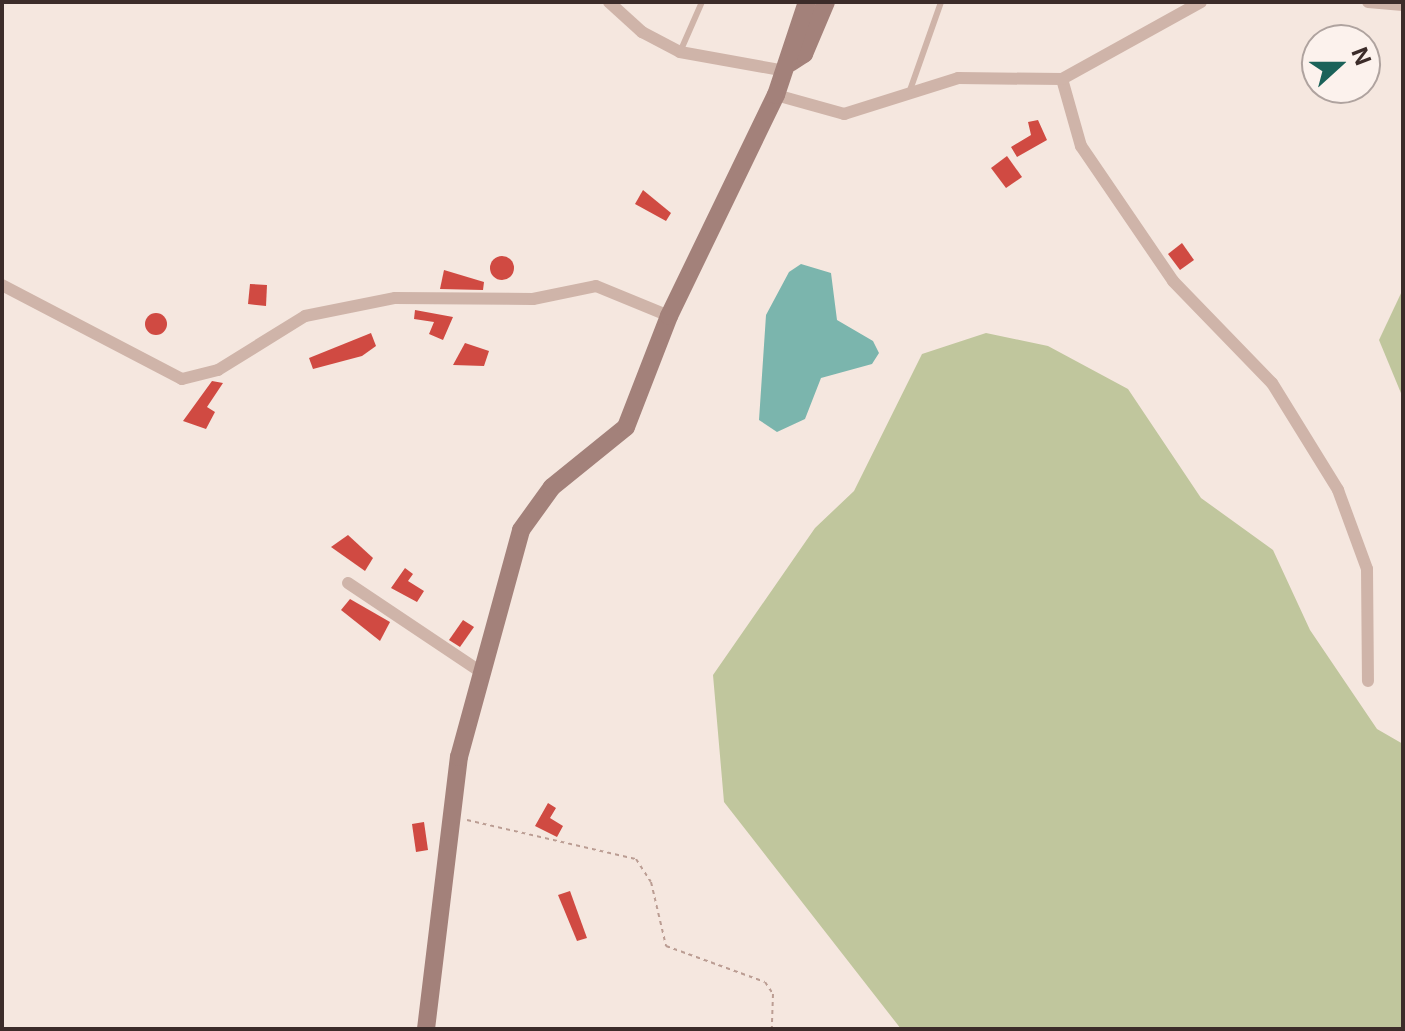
<!DOCTYPE html>
<style>
body{margin:0}
#map{position:relative;width:1405px;height:1031px;overflow:hidden;background:#f5e7df;font-family:Inter,sans-serif}
div>[style]{position:absolute}
[style*='--x']{left:calc(var(--x)*1px);top:calc(var(--y)*1px);width:calc(var(--w)*1px);rotate:calc(var(--a)*1deg)}
.green>*{inset:0;background:#c0c69d}
.water>*{inset:0;background:#7bb5ad}
.building>*{inset:0;background:#d04a42}
.round{border-radius:50%}
.path>*{height:2px;margin-top:-1px;transform-origin:0;background:repeating-linear-gradient(90deg,#bb9d93 0 4px,transparent 0 8px)}
.service>*{height:6px;margin:-3px;padding:0 3px;transform-origin:3px;border-radius:3px;background:#cfb4a9}
.minor>*{height:12px;margin:-6px;padding:0 6px;transform-origin:6px;border-radius:6px;background:#cfb4a9}
.secondary>*{height:18px;margin:-9px;padding:0 9px;transform-origin:9px;border-radius:9px;background:#a3817a}
span{translate:-50% -50%;white-space:nowrap;text-align:center;line-height:1.15;-webkit-text-stroke:8px #fcf2ed;paint-order:stroke}
.frame{position:absolute;inset:0;border:4px solid #3c2c2a;pointer-events:none}
.north{position:absolute;left:1301px;top:24px;width:80px;height:80px;box-sizing:border-box;background:#fcf2ed;border:2px solid #afa39f;border-radius:50%;rotate:69deg;font-size:22px;font-weight:700;line-height:32px;text-align:center;color:#3c2c2a}
.north::after{content:'';display:block;margin:auto;width:28px;height:36px;background:#1b6259;clip-path:polygon(50% 0,100% 100%,50% 72%,0 100%)}
</style>
<div id="map">
<div class="green">
<div style="clip-path:polygon(1403px 289px,1403px 398px,1379px 340px)"></div>
<div style="clip-path:polygon(986px 333px,1048px 346px,1128px 389px,1201px 498px,1273px 550px,1310px 630px,1377px 729px,1403px 744px,1403px 1029px,901px 1029px,724px 802px,713px 675px,815px 528px,854px 491px,922px 354px)"></div>
</div>
<div class="water">
<div style="clip-path:polygon(801px 264px,831px 273px,837px 320px,873px 341px,879px 353px,872px 364px,821px 378px,805px 419px,777px 432px,759px 420px,766px 315px,789px 272px)"></div>
</div>
<div class="building">
<div style="clip-path:polygon(1038px 120px,1047px 140px,1017px 157px,1011px 147px,1031px 135px,1028px 122px)"></div>
<div style="clip-path:polygon(1007px 156px,1022px 177px,1006px 188px,991px 168px)"></div>
<div style="clip-path:polygon(643px 190px,671px 213px,666px 221px,635px 204px)"></div>
<div style="clip-path:polygon(1182px 243px,1194px 260px,1180px 270px,1168px 254px)"></div>
<div class="round" style="left:490px;top:256px;width:24px;height:24px"></div>
<div style="clip-path:polygon(444px 270px,484px 282px,483px 290px,440px 289px)"></div>
<div style="clip-path:polygon(250px 284px,267px 285px,266px 306px,248px 304px)"></div>
<div style="clip-path:polygon(415px 310px,453px 317px,443px 340px,429px 334px,434px 322px,414px 319px)"></div>
<div class="round" style="left:145px;top:313px;width:22px;height:22px"></div>
<div style="clip-path:polygon(371px 333px,376px 346px,362px 356px,313px 369px,309px 358px)"></div>
<div style="clip-path:polygon(465px 343px,489px 351px,484px 366px,453px 365px)"></div>
<div style="clip-path:polygon(212px 381px,223px 383px,207px 407px,215px 412px,206px 429px,183px 421px)"></div>
<div style="clip-path:polygon(348px 535px,373px 558px,365px 571px,331px 547px)"></div>
<div style="clip-path:polygon(405px 568px,413px 574px,408px 581px,424px 591px,417px 602px,391px 588px)"></div>
<div style="clip-path:polygon(350px 599px,390px 622px,380px 641px,341px 610px)"></div>
<div style="clip-path:polygon(463px 620px,474px 627px,460px 647px,449px 640px)"></div>
<div style="clip-path:polygon(548px 803px,556px 808px,550px 818px,563px 826px,557px 837px,535px 826px)"></div>
<div style="clip-path:polygon(424px 822px,428px 850px,416px 852px,412px 824px)"></div>
<div style="clip-path:polygon(570px 891px,587px 938px,577px 941px,558px 895px)"></div>
</div>
<div class="path">
<div style="--x:467;--y:820;--w:173;--a:13"></div>
<div style="--x:636;--y:859;--w:27;--a:57"></div>
<div style="--x:651;--y:882;--w:66;--a:76.8"></div>
<div style="--x:666;--y:946;--w:105;--a:20"></div>
<div style="--x:765;--y:982;--w:14;--a:56"></div>
<div style="--x:773;--y:994;--w:35;--a:92"></div>
</div>
<div class="service">
<div style="--x:680;--y:52;--w:55;--a:-66.3"></div>
<div style="--x:909;--y:93;--w:96;--a:-70.6"></div>
</div>
<div class="minor">
<div style="--x:609;--y:2;--w:45;--a:42.3"></div>
<div style="--x:642;--y:32;--w:43;--a:27.8"></div>
<div style="--x:680;--y:52;--w:108;--a:10.2"></div>
<div style="--x:1368;--y:2;--w:35;--a:5"></div>
<div style="--x:1062;--y:79;--w:70;--a:74.2"></div>
<div style="--x:1081;--y:146;--w:163;--a:55.7"></div>
<div style="--x:1173;--y:281;--w:142;--a:45.9"></div>
<div style="--x:1272;--y:383;--w:126;--a:58.3"></div>
<div style="--x:1338;--y:490;--w:84;--a:69.8"></div>
<div style="--x:1367;--y:569;--w:112;--a:89.5"></div>
<div style="--x:776;--y:95;--w:71;--a:15.6"></div>
<div style="--x:844;--y:114;--w:120;--a:-17.5"></div>
<div style="--x:958;--y:78;--w:104;--a:0.6"></div>
<div style="--x:1062;--y:79;--w:159;--a:-29"></div>
<div style="--x:2;--y:285;--w:203;--a:27.6"></div>
<div style="--x:182;--y:379;--w:37;--a:-14"></div>
<div style="--x:218;--y:370;--w:102;--a:-31.8"></div>
<div style="--x:305;--y:316;--w:92;--a:-11.3"></div>
<div style="--x:395;--y:298;--w:138;--a:0.4"></div>
<div style="--x:533;--y:299;--w:64;--a:-11.7"></div>
<div style="--x:596;--y:286;--w:79;--a:22.3"></div>
<div style="--x:348;--y:583;--w:160;--a:33.8"></div>
</div>
<div class="secondary">
<div style="--x:790;--y:63;--w:17;--a:-33"></div>
<div style="--x:804;--y:54;--w:56;--a:-67.1"></div>
<div style="--x:426;--y:1029;--w:274;--a:-83.1"></div>
<div style="--x:459;--y:757;--w:235;--a:-74.7"></div>
<div style="--x:521;--y:530;--w:53;--a:-54.2"></div>
<div style="--x:552;--y:487;--w:95;--a:-39"></div>
<div style="--x:626;--y:427;--w:119;--a:-68.8"></div>
<div style="--x:669;--y:316;--w:246;--a:-64.2"></div>
<div style="--x:776;--y:95;--w:98;--a:-71.6"></div>
</div>
<div class="frame"></div>
<div class="north">N</div>
</div>
